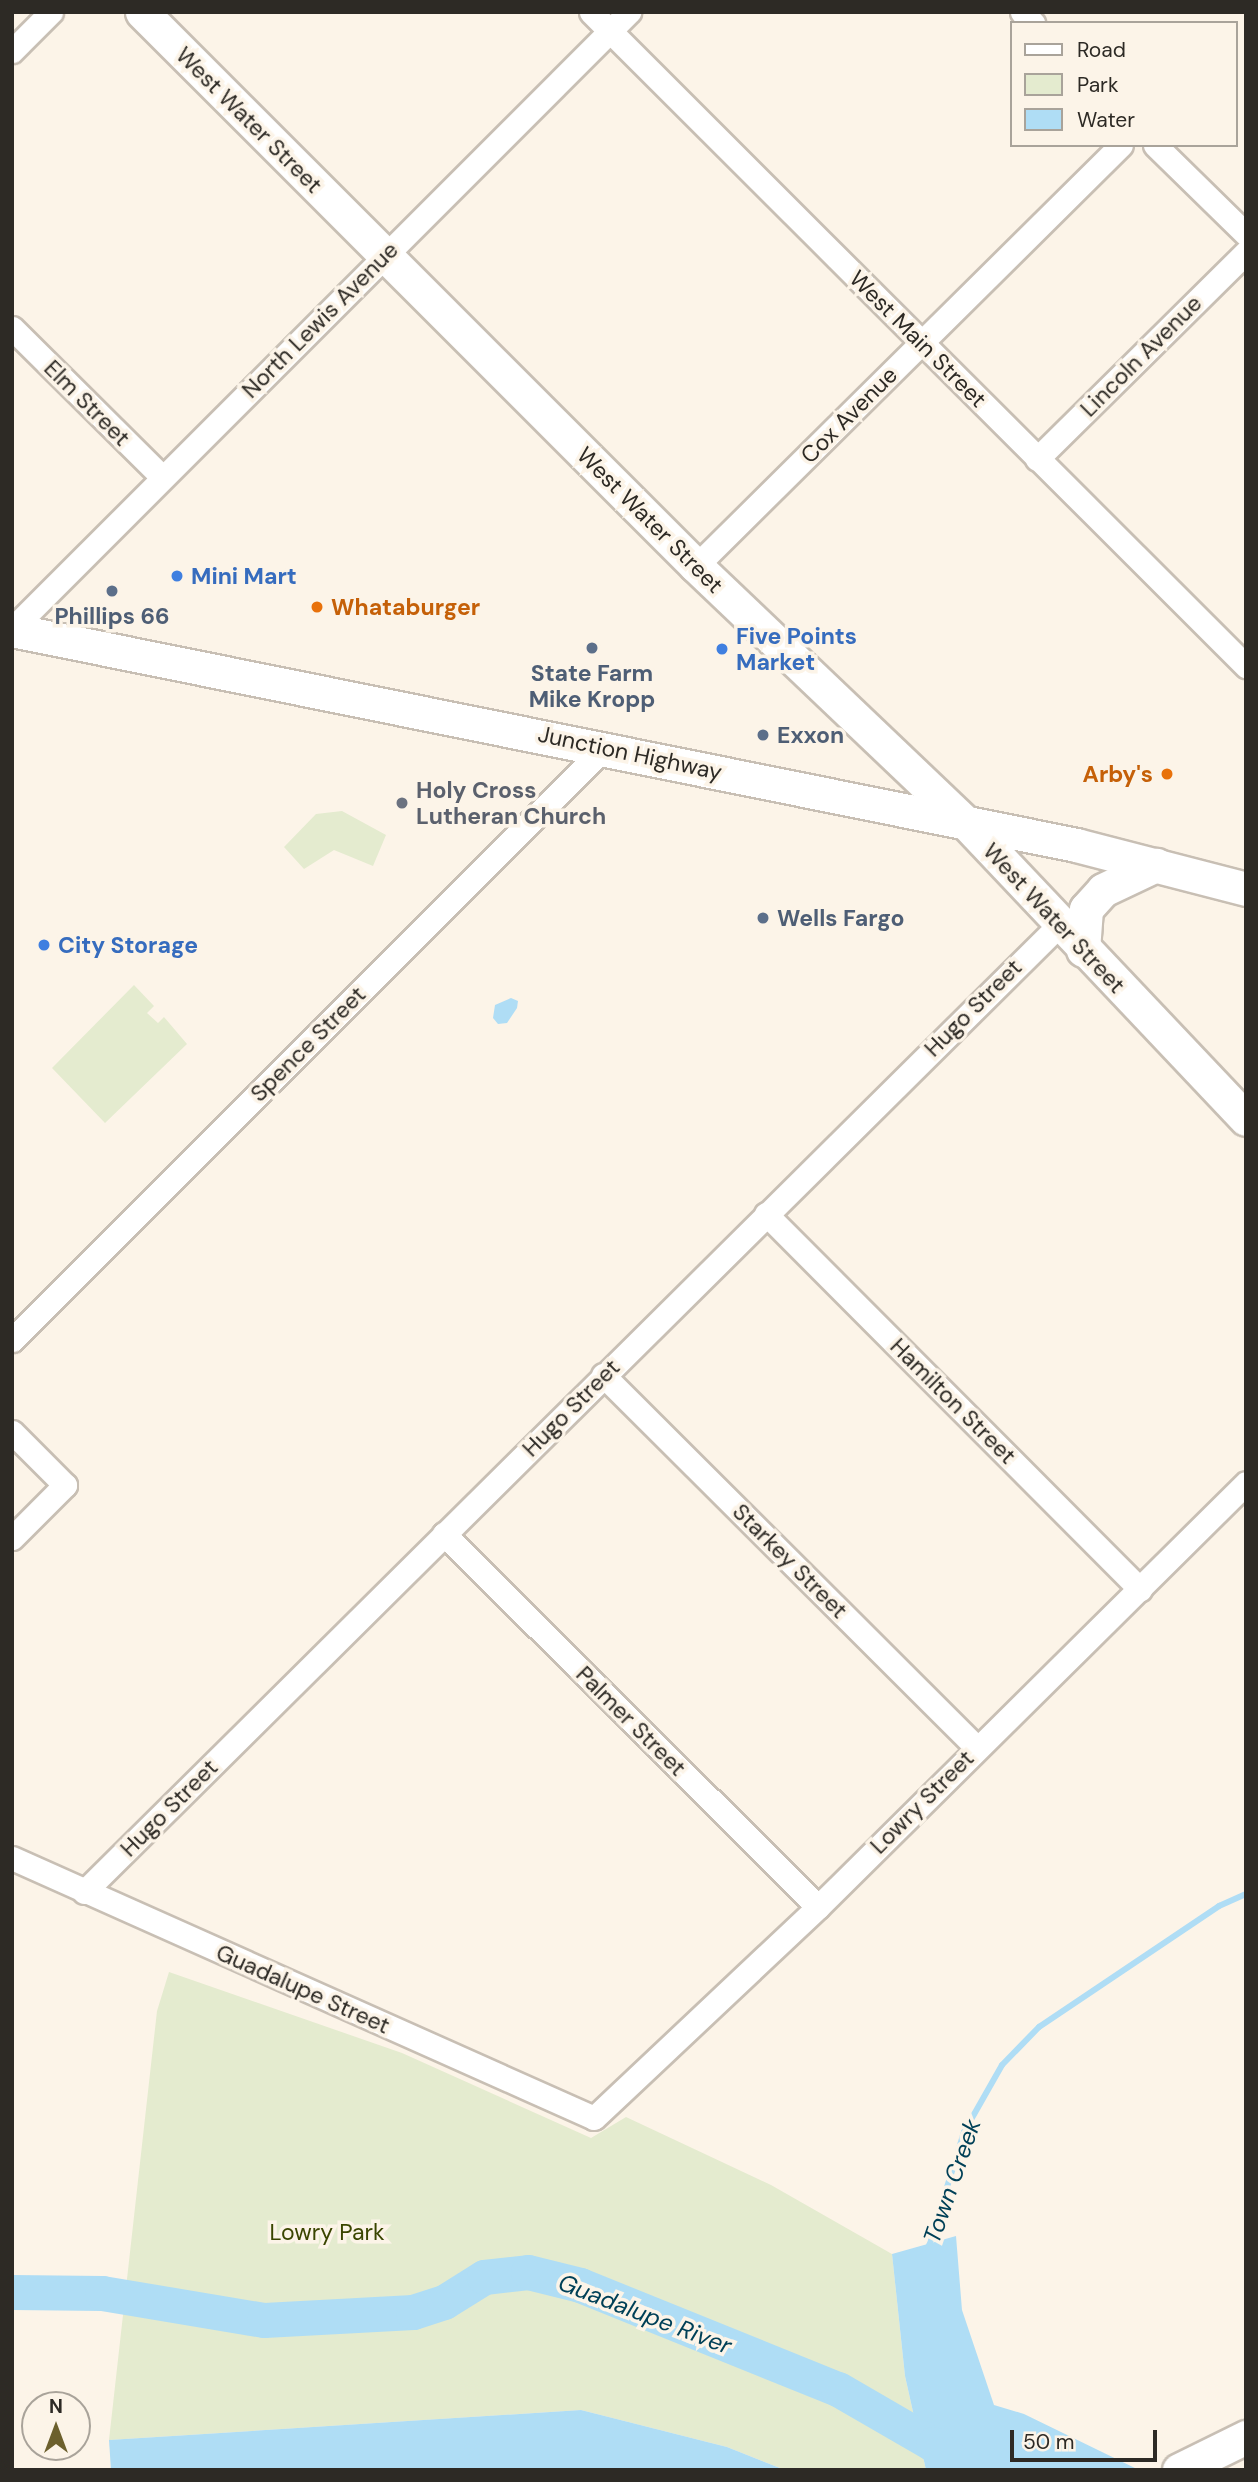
<!DOCTYPE html>
<style>
body{margin:0}
#map{position:relative;width:1258px;height:2482px;overflow:hidden;background:#fcf4e8;font-family:"DM Sans",sans-serif}
div>[style]{position:absolute}
[style*='--x']{left:calc(var(--x)*1px);top:calc(var(--y)*1px);width:calc(var(--w)*1px);rotate:calc(var(--a)*1deg)}
.green>*{inset:0;background:#e4ebcf}
.water>*{inset:0;background:#afddf5}
.stream>*{height:6px;margin:-3px;padding:0 3px;transform-origin:3px;border-radius:3px;background:#afddf5}
.river>*{height:35px;margin:-17.5px;padding:0 17.5px;transform-origin:17.5px;border-radius:17.5px;background:#afddf5}
.roads{filter:drop-shadow(2px 0 #c8bfb4) drop-shadow(-2px 0 #c8bfb4) drop-shadow(0 2px #c8bfb4) drop-shadow(0 -2px #c8bfb4)}
.street>*{height:23px;margin:-11.5px;padding:0 11.5px;transform-origin:11.5px;border-radius:11.5px;background:#fff}
.secondary>*{height:33px;margin:-16.5px;padding:0 16.5px;transform-origin:16.5px;border-radius:16.5px;background:#fff}
.dots>*{width:19px;height:19px;translate:-50% -50%;box-sizing:border-box;border:4px solid #fcf4e8;border-radius:50%}
span{translate:-50% -50%;white-space:nowrap;text-align:center;line-height:1.15;-webkit-text-stroke:7px #fcf4e8;paint-order:stroke}
.street-label{font-size:23px;color:#2d2a25}
.shop-label{font-size:23px;color:#366cbe;font-weight:700}
.left{translate:0 -50%;text-align:left}
.food-label{font-size:23px;color:#c56008;font-weight:700}
.right{translate:-100% -50%;text-align:right}
.service-label{font-size:23px;color:#4e5e75;font-weight:700}
.worship-label{font-size:23px;color:#5b616d;font-weight:700}
.park-label{font-size:23px;color:#3a4500}
.water-label{font-size:24px;color:#004057;font-style:italic}
.frame{position:absolute;inset:0;border:14px solid #2d2a25;pointer-events:none}
.legend{position:absolute;left:1010px;top:21px;width:228px;height:126px;box-sizing:border-box;background:#fcf4e8;border:2px solid #a9a39a;margin:0;padding:9px 12px;list-style:none;font-size:21px;color:#2d2a25}
.legend li{display:flex;align-items:center;gap:14px;height:35px}
.legend b{width:35px;border:2px solid #a9a39a}
.north{position:absolute;left:21px;top:2391px;width:70px;height:70px;box-sizing:border-box;background:#fcf4e8;border:2px solid #a9a39a;border-radius:50%;rotate:0deg;font-size:19px;font-weight:700;line-height:28px;text-align:center;color:#2d2a25}
.north::after{content:'';display:block;margin:auto;width:24px;height:32px;background:#6c602d;clip-path:polygon(50% 0,100% 100%,50% 72%,0 100%)}
.scale{position:absolute;left:1010px;top:2430px;width:147px;height:32px;box-sizing:border-box;border:4px solid #2d2a25;border-top:0;padding-left:9px;font-size:21px;line-height:24px;white-space:nowrap;color:#2d2a25;-webkit-text-stroke:5px #fcf4e8;paint-order:stroke}
</style>
<div id="map">
<div class="green">
<div style="clip-path:polygon(342px 811px,386px 835px,373px 866px,334px 850px,304px 869px,284px 847px,316px 814px)"></div>
<div style="clip-path:polygon(134px 985px,154px 1006px,147px 1013px,158px 1023px,164px 1017px,187px 1044px,105px 1123px,52px 1068px)"></div>
<div style="clip-path:polygon(169px 1972px,402px 2053px,591px 2138px,626px 2117px,771px 2185px,892px 2254px,905px 2376px,926px 2470px,785px 2470px,727px 2447px,581px 2410px,109px 2440px,157px 2011px)"></div>
</div>
<div class="water">
<div style="clip-path:polygon(511px 998px,518px 1001px,517px 1008px,507px 1023px,498px 1024px,493px 1018px,495px 1005px)"></div>
<div style="clip-path:polygon(956px 2236px,962px 2310px,994px 2405px,1024px 2414px,1139px 2470px,926px 2470px,905px 2376px,892px 2254px)"></div>
<div style="clip-path:polygon(581px 2410px,727px 2447px,785px 2470px,111px 2470px,109px 2440px)"></div>
</div>
<div class="stream">
<div style="--x:928;--y:2249;--w:122;--a:-72.9"></div>
<div style="--x:964;--y:2132;--w:77;--a:-60.4"></div>
<div style="--x:1002;--y:2065;--w:53;--a:-45.8"></div>
<div style="--x:1039;--y:2027;--w:217;--a:-33.9"></div>
<div style="--x:1219;--y:1906;--w:30;--a:-24"></div>
</div>
<div class="river">
<div style="--x:12;--y:2292;--w:90;--a:0.6"></div>
<div style="--x:102;--y:2293;--w:164;--a:9.5"></div>
<div style="--x:264;--y:2320;--w:149;--a:-3.1"></div>
<div style="--x:413;--y:2312;--w:33;--a:-18"></div>
<div style="--x:444;--y:2302;--w:47;--a:-32"></div>
<div style="--x:484;--y:2277;--w:44;--a:-6.5"></div>
<div style="--x:528;--y:2272;--w:54;--a:14"></div>
<div style="--x:580;--y:2285;--w:278;--a:22"></div>
<div style="--x:838;--y:2389;--w:110;--a:30.1"></div>
<div style="--x:933;--y:2444;--w:40;--a:40"></div>
</div>
<div class="roads">
<div class="street">
<div style="--x:591;--y:12;--w:926;--a:44.96"></div>
<div style="--x:1022;--y:12;--w:16;--a:45"></div>
<div style="--x:12;--y:51;--w:55;--a:-45"></div>
<div style="--x:1155;--y:145;--w:127;--a:44.4"></div>
<div style="--x:12;--y:328;--w:211;--a:44.8"></div>
<div style="--x:1037;--y:459;--w:294;--a:-44.7"></div>
<div style="--x:696;--y:566;--w:598;--a:-44.73"></div>
<div style="--x:12;--y:629;--w:873;--a:-45"></div>
<div style="--x:766;--y:1214;--w:530;--a:45.08"></div>
<div style="--x:12;--y:1340;--w:837;--a:-45"></div>
<div style="--x:603;--y:1375;--w:527;--a:44.92"></div>
<div style="--x:12;--y:1432;--w:75;--a:45"></div>
<div style="--x:65;--y:1485;--w:75;--a:135"></div>
<div style="--x:444;--y:1534;--w:528;--a:44.92"></div>
<div style="--x:12;--y:1858;--w:637;--a:24.07"></div>
<div style="--x:594;--y:2118;--w:308;--a:-43.3"></div>
<div style="--x:818;--y:1907;--w:602;--a:-44.73"></div>
<div style="--x:84;--y:1892;--w:1372;--a:-44.76"></div>
</div>
<div class="secondary">
<div style="--x:142;--y:12;--w:783;--a:45"></div>
<div style="--x:696;--y:566;--w:373;--a:43.6"></div>
<div style="--x:966;--y:823;--w:407;--a:46.6"></div>
<div style="--x:12;--y:630;--w:1086;--a:11.42"></div>
<div style="--x:1076;--y:845;--w:176;--a:14.5"></div>
<div style="--x:1083;--y:950;--w:41;--a:-85.8"></div>
<div style="--x:1086;--y:909;--w:25;--a:-48"></div>
<div style="--x:1103;--y:890;--w:59;--a:-25.3"></div>
<div style="--x:1179;--y:2470;--w:75;--a:-26.2"></div>
</div>
</div>
<div class="dots">
<div style="left:177px;top:576px;background:#3f7fe0"></div>
<div style="left:112px;top:591px;background:#5c6f8a"></div>
<div style="left:317px;top:607px;background:#e8710a"></div>
<div style="left:592px;top:648px;background:#5c6f8a"></div>
<div style="left:722px;top:649px;background:#3f7fe0"></div>
<div style="left:763px;top:735px;background:#5c6f8a"></div>
<div style="left:1167px;top:774px;background:#e8710a"></div>
<div style="left:402px;top:803px;background:#6b7280"></div>
<div style="left:763px;top:918px;background:#5c6f8a"></div>
<div style="left:44px;top:945px;background:#3f7fe0"></div>
</div>
<div class="street-label">
<span style="left:249px;top:120px;rotate:45deg">West Water Street</span>
<span style="left:320px;top:320px;rotate:-45deg">North Lewis Avenue</span>
<span style="left:918px;top:339px;rotate:45deg">West Main Street</span>
<span style="left:1141px;top:356px;rotate:-45deg">Lincoln Avenue</span>
<span style="left:87px;top:403px;rotate:45deg">Elm Street</span>
<span style="left:849px;top:415px;rotate:-45deg">Cox Avenue</span>
<span style="left:650px;top:520px;rotate:45deg">West Water Street</span>
<span style="left:630px;top:753px;rotate:12deg">Junction Highway</span>
<span style="left:1054px;top:918px;rotate:47deg">West Water Street</span>
<span style="left:973px;top:1008px;rotate:-45deg">Hugo Street</span>
<span style="left:308px;top:1044px;rotate:-45deg">Spence Street</span>
<span style="left:953px;top:1401px;rotate:45deg">Hamilton Street</span>
<span style="left:571px;top:1408px;rotate:-45deg">Hugo Street</span>
<span style="left:790px;top:1561px;rotate:45deg">Starkey Street</span>
<span style="left:631px;top:1721px;rotate:45deg">Palmer Street</span>
<span style="left:922px;top:1802px;rotate:-45deg">Lowry Street</span>
<span style="left:169px;top:1808px;rotate:-45deg">Hugo Street</span>
<span style="left:303px;top:1989px;rotate:24deg">Guadalupe Street</span>
</div>
<div class="shop-label">
<span class="left" style="left:191px;top:576px">Mini Mart</span>
<span class="left" style="left:736px;top:649px">Five Points<br>Market</span>
<span class="left" style="left:58px;top:945px">City Storage</span>
</div>
<div class="food-label">
<span class="left" style="left:331px;top:607px">Whataburger</span>
<span class="right" style="left:1153px;top:774px">Arby's</span>
</div>
<div class="service-label">
<span style="left:112px;top:616px">Phillips 66</span>
<span style="left:592px;top:686px">State Farm<br>Mike Kropp</span>
<span class="left" style="left:777px;top:735px">Exxon</span>
<span class="left" style="left:777px;top:918px">Wells Fargo</span>
</div>
<div class="worship-label">
<span class="left" style="left:416px;top:803px">Holy Cross<br>Lutheran Church</span>
</div>
<div class="park-label">
<span style="left:327px;top:2232px">Lowry Park</span>
</div>
<div class="water-label">
<span style="left:952px;top:2181px;rotate:-71deg">Town Creek</span>
<span style="left:645px;top:2314px;rotate:21deg">Guadalupe River</span>
</div>
<div class="frame"></div>
<ul class="legend">
<li><b style="height:9px;background:#fff"></b>Road</li>
<li><b style="height:19px;background:#e4ebcf"></b>Park</li>
<li><b style="height:19px;background:#afddf5"></b>Water</li>
</ul>
<div class="north">N</div>
<div class="scale">50 m</div>
</div>
